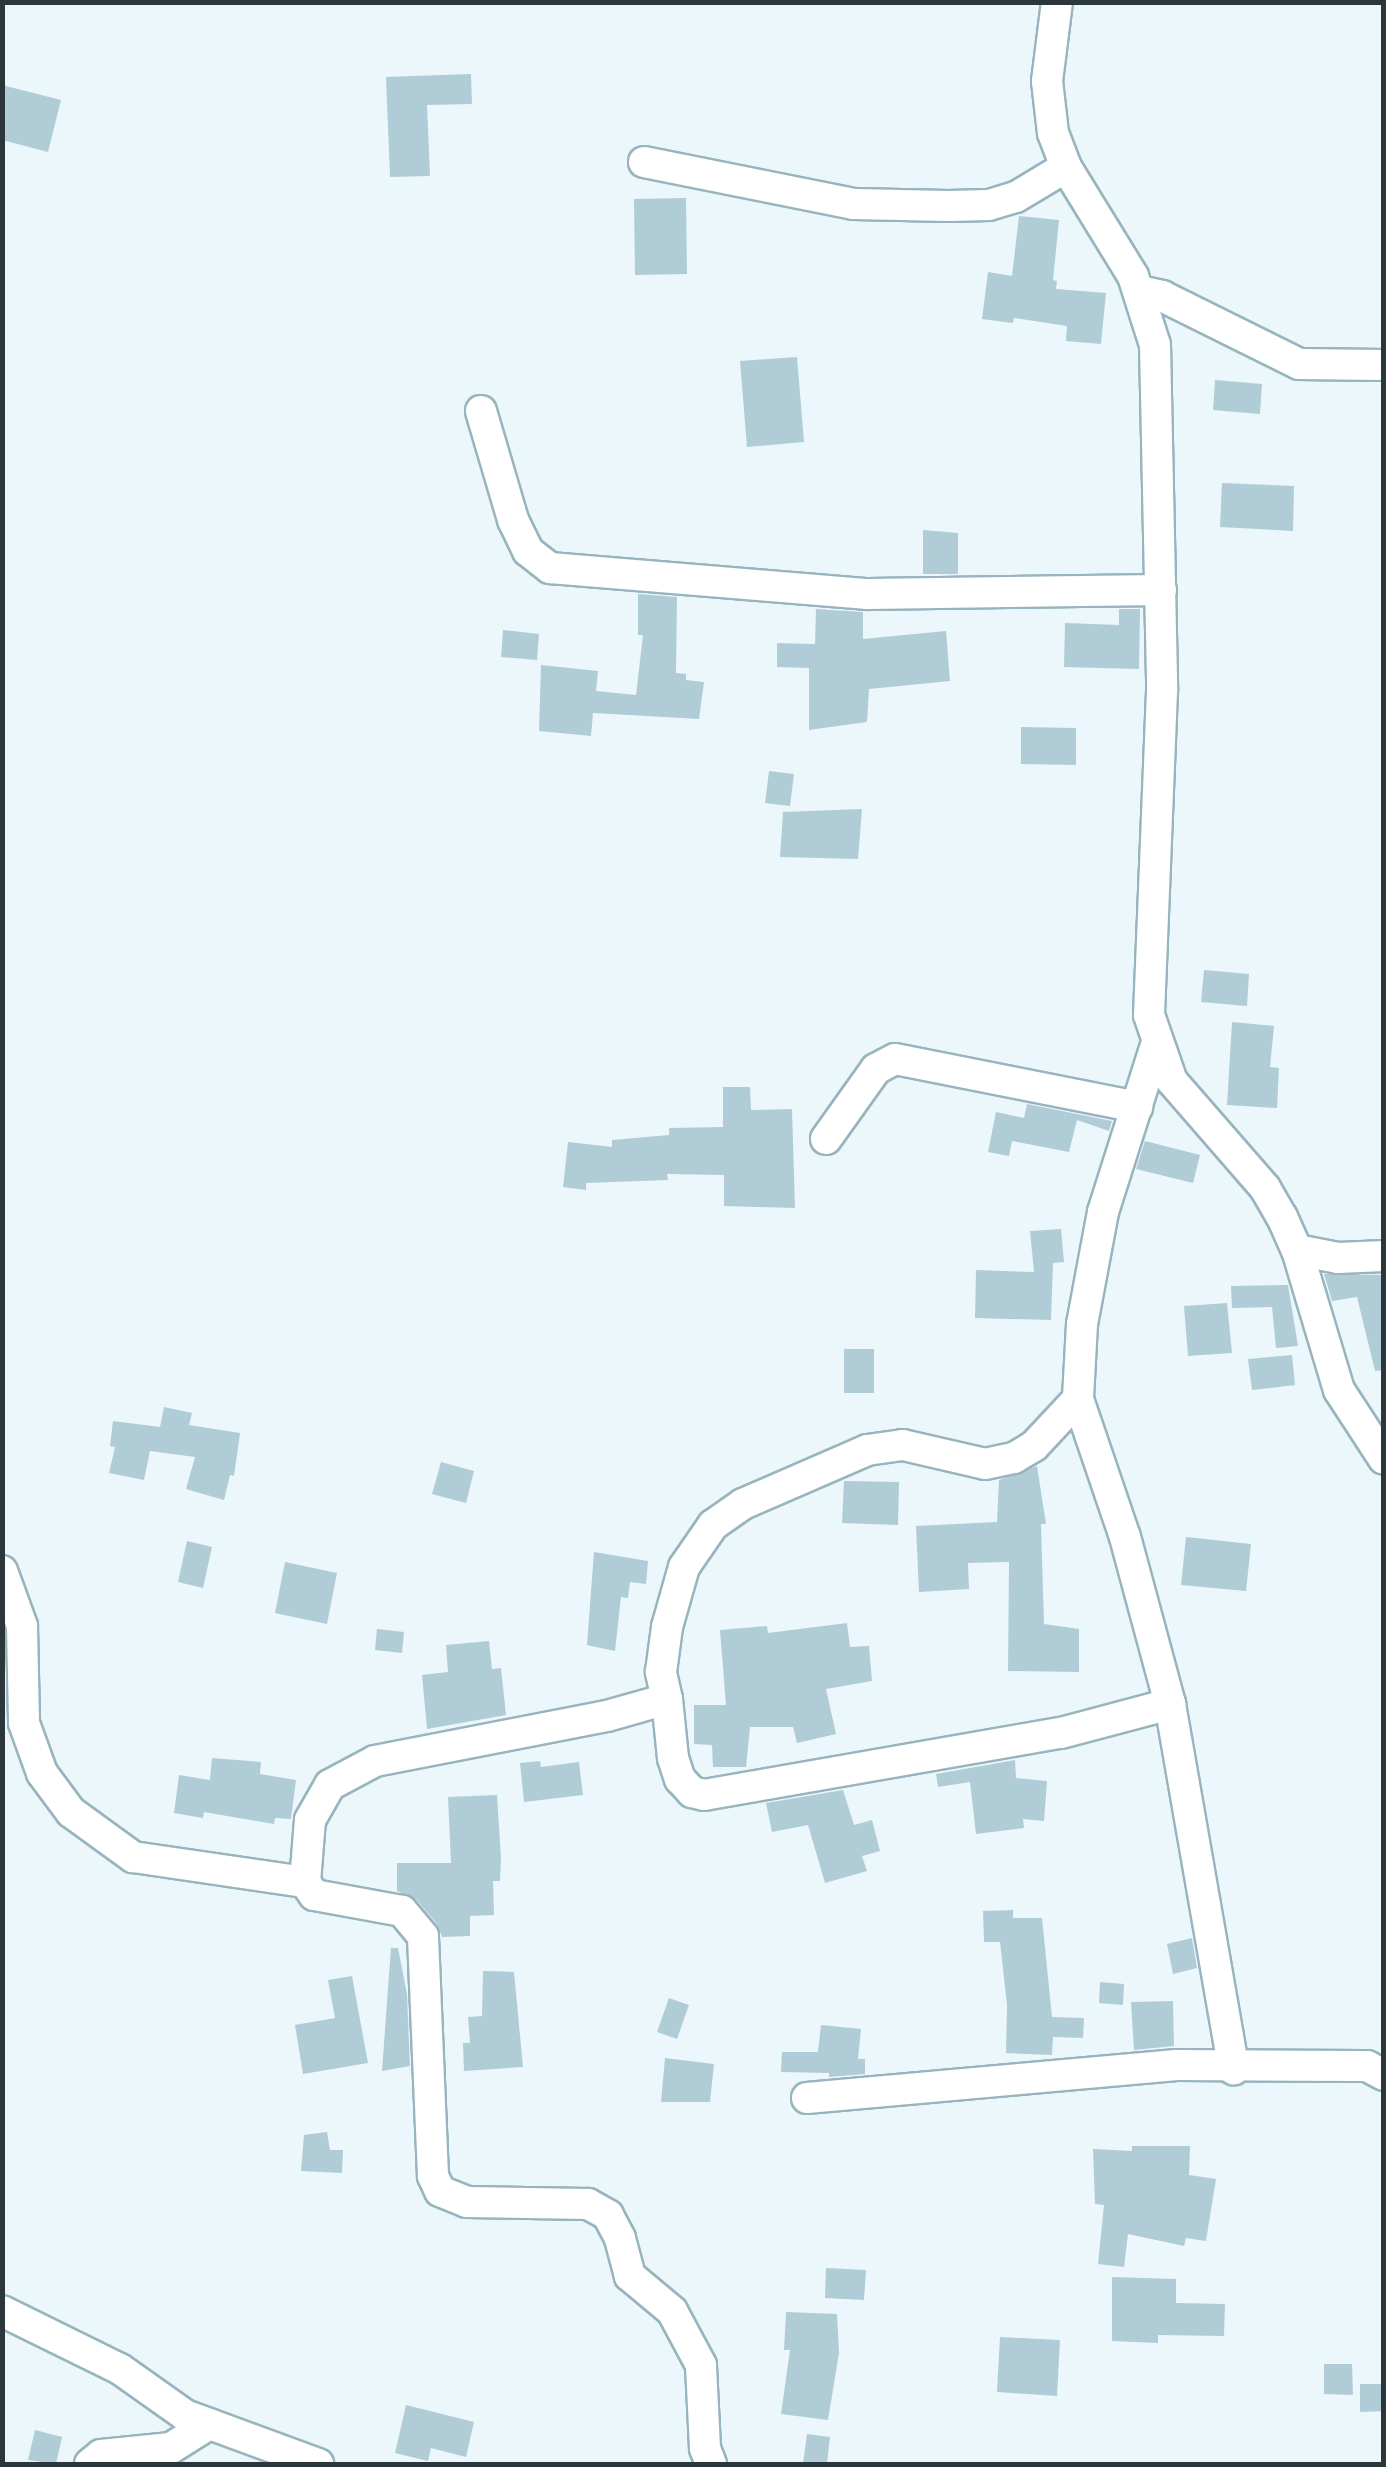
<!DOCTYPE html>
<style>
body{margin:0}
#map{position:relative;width:1386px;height:2467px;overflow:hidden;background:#ecf7fc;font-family:Rubik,sans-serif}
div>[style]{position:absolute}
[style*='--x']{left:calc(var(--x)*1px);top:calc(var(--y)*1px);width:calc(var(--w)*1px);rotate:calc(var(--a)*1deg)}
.building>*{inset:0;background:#b0ccd7}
.roads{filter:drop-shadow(2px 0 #98b4be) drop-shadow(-2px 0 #98b4be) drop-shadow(0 2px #98b4be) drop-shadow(0 -2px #98b4be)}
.minor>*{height:30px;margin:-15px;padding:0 15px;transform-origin:15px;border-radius:15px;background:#fff}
span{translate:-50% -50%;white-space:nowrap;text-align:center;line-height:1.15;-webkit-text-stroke:8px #ecf7fc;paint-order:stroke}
.frame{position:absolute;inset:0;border:5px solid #2b373b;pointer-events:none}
</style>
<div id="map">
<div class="building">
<div style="clip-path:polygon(471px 74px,472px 104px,427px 105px,430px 176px,390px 177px,386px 77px)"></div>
<div style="clip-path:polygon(2px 85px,61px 100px,48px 152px,2px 140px)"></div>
<div style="clip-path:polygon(686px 198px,687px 274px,635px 275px,634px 199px)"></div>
<div style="clip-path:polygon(1019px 216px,1059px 220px,1053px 280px,1057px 281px,1056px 289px,1106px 293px,1101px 344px,1066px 341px,1067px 326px,1014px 318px,1013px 323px,982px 319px,988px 272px,1012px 276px)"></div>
<div style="clip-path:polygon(797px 357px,804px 442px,747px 447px,740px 361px)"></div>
<div style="clip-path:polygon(1215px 380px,1262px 384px,1260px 414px,1213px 410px)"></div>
<div style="clip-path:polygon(1222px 483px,1294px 486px,1293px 531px,1220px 527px)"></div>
<div style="clip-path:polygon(923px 530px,958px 533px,958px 574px,923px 574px)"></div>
<div style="clip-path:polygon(638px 594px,677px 597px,676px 673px,686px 674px,686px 680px,704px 682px,699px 719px,593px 713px,591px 736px,539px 731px,541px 665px,598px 671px,596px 691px,636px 695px,643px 635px,638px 635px)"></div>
<div style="clip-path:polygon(816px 609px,863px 612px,863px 639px,946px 631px,950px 681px,869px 689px,867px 722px,809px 730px,809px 668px,777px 667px,777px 643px,815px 644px)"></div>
<div style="clip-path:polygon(1119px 609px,1140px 609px,1139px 669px,1064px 667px,1065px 623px,1119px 625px)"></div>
<div style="clip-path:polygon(503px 630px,539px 634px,537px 660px,501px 657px)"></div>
<div style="clip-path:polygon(1021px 727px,1076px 728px,1076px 765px,1021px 764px)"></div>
<div style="clip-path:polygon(769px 771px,794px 774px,790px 806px,765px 803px)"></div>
<div style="clip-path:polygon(862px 809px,858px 859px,780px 857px,783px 812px)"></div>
<div style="clip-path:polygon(1204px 970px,1249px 974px,1247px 1006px,1201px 1002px)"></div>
<div style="clip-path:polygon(1232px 1022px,1274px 1026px,1270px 1067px,1279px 1068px,1277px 1108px,1227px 1105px)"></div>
<div style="clip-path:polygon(723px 1087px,750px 1087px,751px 1110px,792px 1109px,795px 1208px,724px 1206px,724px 1175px,667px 1174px,668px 1180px,586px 1183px,586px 1190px,563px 1187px,568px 1142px,612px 1147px,612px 1140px,669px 1135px,669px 1128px,723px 1127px)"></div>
<div style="clip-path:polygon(1027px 1104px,1112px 1121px,1109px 1131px,1077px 1120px,1069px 1152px,1012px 1141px,1009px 1156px,988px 1152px,996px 1112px,1024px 1118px)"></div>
<div style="clip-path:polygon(1145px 1141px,1200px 1155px,1193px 1183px,1136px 1169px)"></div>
<div style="clip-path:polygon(1061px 1229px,1064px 1262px,1053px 1263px,1051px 1320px,975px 1318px,976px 1270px,1034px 1272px,1030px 1231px)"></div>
<div style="clip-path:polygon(1324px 1274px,1384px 1275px,1384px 1370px,1375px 1371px,1357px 1297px,1332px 1301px)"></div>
<div style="clip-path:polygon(1288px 1285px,1298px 1346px,1276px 1348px,1272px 1307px,1232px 1308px,1231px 1286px)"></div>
<div style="clip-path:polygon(1227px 1303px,1232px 1353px,1188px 1356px,1184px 1306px)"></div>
<div style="clip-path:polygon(844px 1349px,874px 1349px,874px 1393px,844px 1393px)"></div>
<div style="clip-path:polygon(1292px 1355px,1295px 1385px,1252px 1390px,1248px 1359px)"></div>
<div style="clip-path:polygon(164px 1407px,192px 1413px,189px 1425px,240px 1433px,234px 1476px,230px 1475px,224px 1500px,186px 1489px,195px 1457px,150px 1451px,144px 1480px,109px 1473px,115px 1447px,110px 1446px,113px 1421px,160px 1427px)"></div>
<div style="clip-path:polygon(441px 1462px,474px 1471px,466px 1503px,432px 1494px)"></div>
<div style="clip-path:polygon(1037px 1466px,1046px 1524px,1041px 1524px,1044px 1624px,1079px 1629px,1079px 1672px,1008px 1671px,1009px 1562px,968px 1563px,969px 1589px,919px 1592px,916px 1526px,997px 1522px,999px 1480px)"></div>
<div style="clip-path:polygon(844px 1481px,899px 1482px,898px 1525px,842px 1523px)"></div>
<div style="clip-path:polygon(1186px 1537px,1251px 1544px,1246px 1591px,1181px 1585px)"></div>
<div style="clip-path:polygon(187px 1541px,212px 1547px,203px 1588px,178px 1582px)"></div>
<div style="clip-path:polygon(594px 1552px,648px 1561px,646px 1584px,630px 1582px,628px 1598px,621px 1597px,615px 1651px,587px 1645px)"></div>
<div style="clip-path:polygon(285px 1562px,337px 1573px,327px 1624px,275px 1613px)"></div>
<div style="clip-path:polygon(847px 1623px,850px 1647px,869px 1646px,872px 1681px,826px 1689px,836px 1734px,797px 1743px,793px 1727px,750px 1727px,746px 1767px,713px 1767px,712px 1745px,694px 1744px,694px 1705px,726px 1705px,720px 1630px,767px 1626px,768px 1633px)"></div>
<div style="clip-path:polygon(377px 1629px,404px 1632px,402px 1653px,375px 1650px)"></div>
<div style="clip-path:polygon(489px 1641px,492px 1669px,501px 1668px,506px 1715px,427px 1729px,422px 1675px,448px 1672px,446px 1645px)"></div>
<div style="clip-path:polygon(212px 1758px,261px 1762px,260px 1774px,296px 1780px,291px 1819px,275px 1818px,274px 1824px,204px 1812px,203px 1818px,174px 1813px,179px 1775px,210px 1780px)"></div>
<div style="clip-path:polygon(1015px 1760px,1016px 1778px,1047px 1781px,1044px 1821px,1023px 1819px,1024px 1828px,976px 1834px,970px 1782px,938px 1787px,936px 1774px)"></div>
<div style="clip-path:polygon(540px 1761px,541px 1767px,579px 1762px,583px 1795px,524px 1802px,520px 1763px)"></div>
<div style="clip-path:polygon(843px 1790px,854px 1825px,872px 1820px,880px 1851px,862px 1856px,867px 1871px,825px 1883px,808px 1825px,772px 1832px,766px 1803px)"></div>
<div style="clip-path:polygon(497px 1795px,501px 1858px,500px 1881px,493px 1881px,494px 1915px,470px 1916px,470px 1936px,442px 1937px,437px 1924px,416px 1899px,397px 1891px,397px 1863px,451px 1863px,448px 1797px)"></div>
<div style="clip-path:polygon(1013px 1910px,1013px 1918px,1042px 1918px,1052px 2017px,1084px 2018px,1083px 2038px,1053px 2037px,1052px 2055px,1006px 2053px,1007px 2005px,1000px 1942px,984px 1942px,983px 1911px)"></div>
<div style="clip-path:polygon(1192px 1938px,1197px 1968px,1173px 1974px,1167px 1944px)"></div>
<div style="clip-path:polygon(391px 1948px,398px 1948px,407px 1994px,410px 2066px,382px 2071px)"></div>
<div style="clip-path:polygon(483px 1971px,514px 1972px,523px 2067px,464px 2071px,463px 2043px,470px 2043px,468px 2017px,482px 2016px)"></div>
<div style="clip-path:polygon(352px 1976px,368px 2063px,303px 2074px,295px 2025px,335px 2018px,328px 1980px)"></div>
<div style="clip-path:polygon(1100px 1982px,1124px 1984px,1123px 2005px,1099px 2003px)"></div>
<div style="clip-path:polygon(669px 1998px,689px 2005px,677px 2039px,657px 2032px)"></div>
<div style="clip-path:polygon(1173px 2001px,1174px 2046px,1134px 2050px,1131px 2002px)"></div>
<div style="clip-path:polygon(821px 2025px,861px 2029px,858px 2059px,865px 2059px,865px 2074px,829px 2077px,829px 2073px,781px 2072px,782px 2052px,818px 2052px)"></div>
<div style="clip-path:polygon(665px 2058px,714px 2064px,710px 2102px,661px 2102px)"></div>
<div style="clip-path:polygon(327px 2132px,330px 2150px,343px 2150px,342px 2173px,301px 2171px,304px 2135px)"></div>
<div style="clip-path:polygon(1132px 2146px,1190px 2146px,1189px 2175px,1216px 2179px,1206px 2241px,1186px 2238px,1184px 2246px,1128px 2234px,1124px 2267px,1098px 2264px,1104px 2205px,1095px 2204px,1093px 2149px,1132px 2151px)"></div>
<div style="clip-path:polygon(826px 2268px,866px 2270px,864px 2300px,825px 2298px)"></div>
<div style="clip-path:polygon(1112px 2277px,1176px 2279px,1176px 2303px,1225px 2304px,1224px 2336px,1158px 2335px,1158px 2343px,1112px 2341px)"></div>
<div style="clip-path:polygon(786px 2312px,837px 2314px,839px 2353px,828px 2420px,781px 2414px,790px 2350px,784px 2350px)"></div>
<div style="clip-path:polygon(1000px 2337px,1060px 2340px,1057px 2396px,997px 2392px)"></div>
<div style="clip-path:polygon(1324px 2364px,1352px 2364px,1353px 2395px,1324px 2394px)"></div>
<div style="clip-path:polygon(1360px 2384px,1384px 2384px,1384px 2411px,1360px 2412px)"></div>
<div style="clip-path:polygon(406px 2405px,474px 2422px,466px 2457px,431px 2448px,428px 2461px,395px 2453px)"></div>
<div style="clip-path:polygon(35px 2430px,62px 2437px,56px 2464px,28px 2460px)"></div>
<div style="clip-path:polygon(807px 2434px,830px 2437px,827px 2464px,803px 2464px)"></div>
</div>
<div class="roads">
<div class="minor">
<div style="--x:1057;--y:2;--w:80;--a:97.2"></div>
<div style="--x:1047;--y:81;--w:52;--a:83.4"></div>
<div style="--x:1053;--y:133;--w:36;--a:69"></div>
<div style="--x:1066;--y:167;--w:128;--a:58.4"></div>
<div style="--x:1133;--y:276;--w:72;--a:72.3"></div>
<div style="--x:1155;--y:345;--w:346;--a:88.8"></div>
<div style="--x:1162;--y:691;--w:324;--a:92.3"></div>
<div style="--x:1149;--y:1015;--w:70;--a:70.8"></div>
<div style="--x:1172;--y:1081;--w:142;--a:49"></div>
<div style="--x:1265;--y:1188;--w:34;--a:60"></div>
<div style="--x:1282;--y:1217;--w:36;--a:66"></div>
<div style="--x:1297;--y:1250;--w:146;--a:73.3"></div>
<div style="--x:1339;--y:1390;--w:82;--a:56.9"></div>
<div style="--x:644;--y:162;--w:214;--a:11.3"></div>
<div style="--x:854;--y:204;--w:94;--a:1.2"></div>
<div style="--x:948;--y:206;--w:41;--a:-1.4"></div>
<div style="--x:989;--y:205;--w:28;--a:-17"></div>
<div style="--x:1016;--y:197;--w:58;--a:-31"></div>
<div style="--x:1139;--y:291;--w:24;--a:12"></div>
<div style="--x:1162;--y:296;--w:153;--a:26.4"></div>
<div style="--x:1299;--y:364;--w:85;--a:0.7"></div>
<div style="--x:481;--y:411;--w:114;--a:73.6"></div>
<div style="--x:513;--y:520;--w:34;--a:64"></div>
<div style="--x:528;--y:551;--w:28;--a:38"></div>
<div style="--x:550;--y:568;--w:319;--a:4.7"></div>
<div style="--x:868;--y:594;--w:293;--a:-0.8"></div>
<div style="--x:1156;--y:1045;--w:175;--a:107.6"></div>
<div style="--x:1103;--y:1212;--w:114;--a:100.6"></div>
<div style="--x:1082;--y:1324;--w:75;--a:93.1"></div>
<div style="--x:1078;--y:1399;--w:146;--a:71.2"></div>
<div style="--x:1125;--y:1537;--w:173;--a:74.9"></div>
<div style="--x:1170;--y:1704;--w:371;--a:80.1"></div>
<div style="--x:826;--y:1139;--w:86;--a:-54.5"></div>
<div style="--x:876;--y:1069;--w:21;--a:-28"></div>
<div style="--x:895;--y:1059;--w:247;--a:11.2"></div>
<div style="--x:1297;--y:1250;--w:42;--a:11"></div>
<div style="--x:1338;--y:1258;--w:46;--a:-2.5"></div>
<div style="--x:2;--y:1571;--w:59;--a:70"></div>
<div style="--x:22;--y:1626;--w:97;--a:88.8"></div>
<div style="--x:24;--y:1723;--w:53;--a:70.2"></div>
<div style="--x:42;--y:1773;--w:49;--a:53.4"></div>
<div style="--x:71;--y:1812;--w:77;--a:36"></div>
<div style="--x:133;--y:1857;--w:174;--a:8.3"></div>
<div style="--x:667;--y:1699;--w:59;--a:84.2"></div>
<div style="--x:673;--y:1758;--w:22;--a:72"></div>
<div style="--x:680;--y:1779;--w:18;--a:47"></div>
<div style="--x:692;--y:1792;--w:12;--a:14"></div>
<div style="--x:704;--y:1795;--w:362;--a:-9.9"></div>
<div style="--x:1061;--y:1733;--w:113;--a:-14.9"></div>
<div style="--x:807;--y:2098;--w:371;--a:-5.1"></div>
<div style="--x:1177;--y:2065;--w:190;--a:0.3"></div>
<div style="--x:1367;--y:2066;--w:19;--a:28"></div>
<div style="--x:2;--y:2311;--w:131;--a:26.2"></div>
<div style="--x:120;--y:2369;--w:80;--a:35.3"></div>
<div style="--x:185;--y:2415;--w:142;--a:20.2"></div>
<div style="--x:90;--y:2464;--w:14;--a:-39"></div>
<div style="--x:101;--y:2455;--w:70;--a:-5.7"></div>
<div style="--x:171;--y:2448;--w:45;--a:-32.3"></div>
<div style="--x:711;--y:2464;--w:17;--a:-111"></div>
<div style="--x:705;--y:2448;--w:83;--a:-92.8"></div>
<div style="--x:701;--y:2365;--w:61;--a:-118.2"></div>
<div style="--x:672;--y:2311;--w:55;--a:-140.2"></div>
<div style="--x:630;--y:2276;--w:39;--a:-105"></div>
<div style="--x:620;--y:2238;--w:26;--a:-118"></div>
<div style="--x:608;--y:2215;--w:23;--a:-151"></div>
<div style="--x:588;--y:2204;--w:121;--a:-179.1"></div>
<div style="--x:467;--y:2202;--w:29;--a:-158"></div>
<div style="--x:440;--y:2191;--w:17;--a:-115"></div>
<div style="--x:433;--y:2176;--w:240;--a:-92.4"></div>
<div style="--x:423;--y:1936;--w:33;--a:-130"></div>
<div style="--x:402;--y:1911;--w:89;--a:-169.7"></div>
<div style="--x:314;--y:1895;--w:16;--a:-125"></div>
<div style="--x:305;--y:1882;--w:62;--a:-85.4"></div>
<div style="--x:310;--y:1820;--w:40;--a:-60.3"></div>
<div style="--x:330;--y:1785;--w:51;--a:-28.1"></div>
<div style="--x:375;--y:1761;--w:236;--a:-11"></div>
<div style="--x:607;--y:1716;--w:62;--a:-15.8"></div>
<div style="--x:667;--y:1699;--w:28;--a:-103"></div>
<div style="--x:661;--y:1672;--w:45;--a:-82.4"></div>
<div style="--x:667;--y:1627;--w:62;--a:-74.2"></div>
<div style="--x:684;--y:1567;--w:51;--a:-55.4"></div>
<div style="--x:713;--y:1525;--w:37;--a:-35"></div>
<div style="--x:743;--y:1504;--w:135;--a:-23.5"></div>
<div style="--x:867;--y:1450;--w:36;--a:-8"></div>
<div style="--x:903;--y:1445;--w:84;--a:13"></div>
<div style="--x:985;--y:1464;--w:30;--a:-12"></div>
<div style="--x:1014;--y:1458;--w:23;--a:-31"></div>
<div style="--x:1034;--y:1446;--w:64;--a:-46.9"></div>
</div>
</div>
<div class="frame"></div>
</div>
